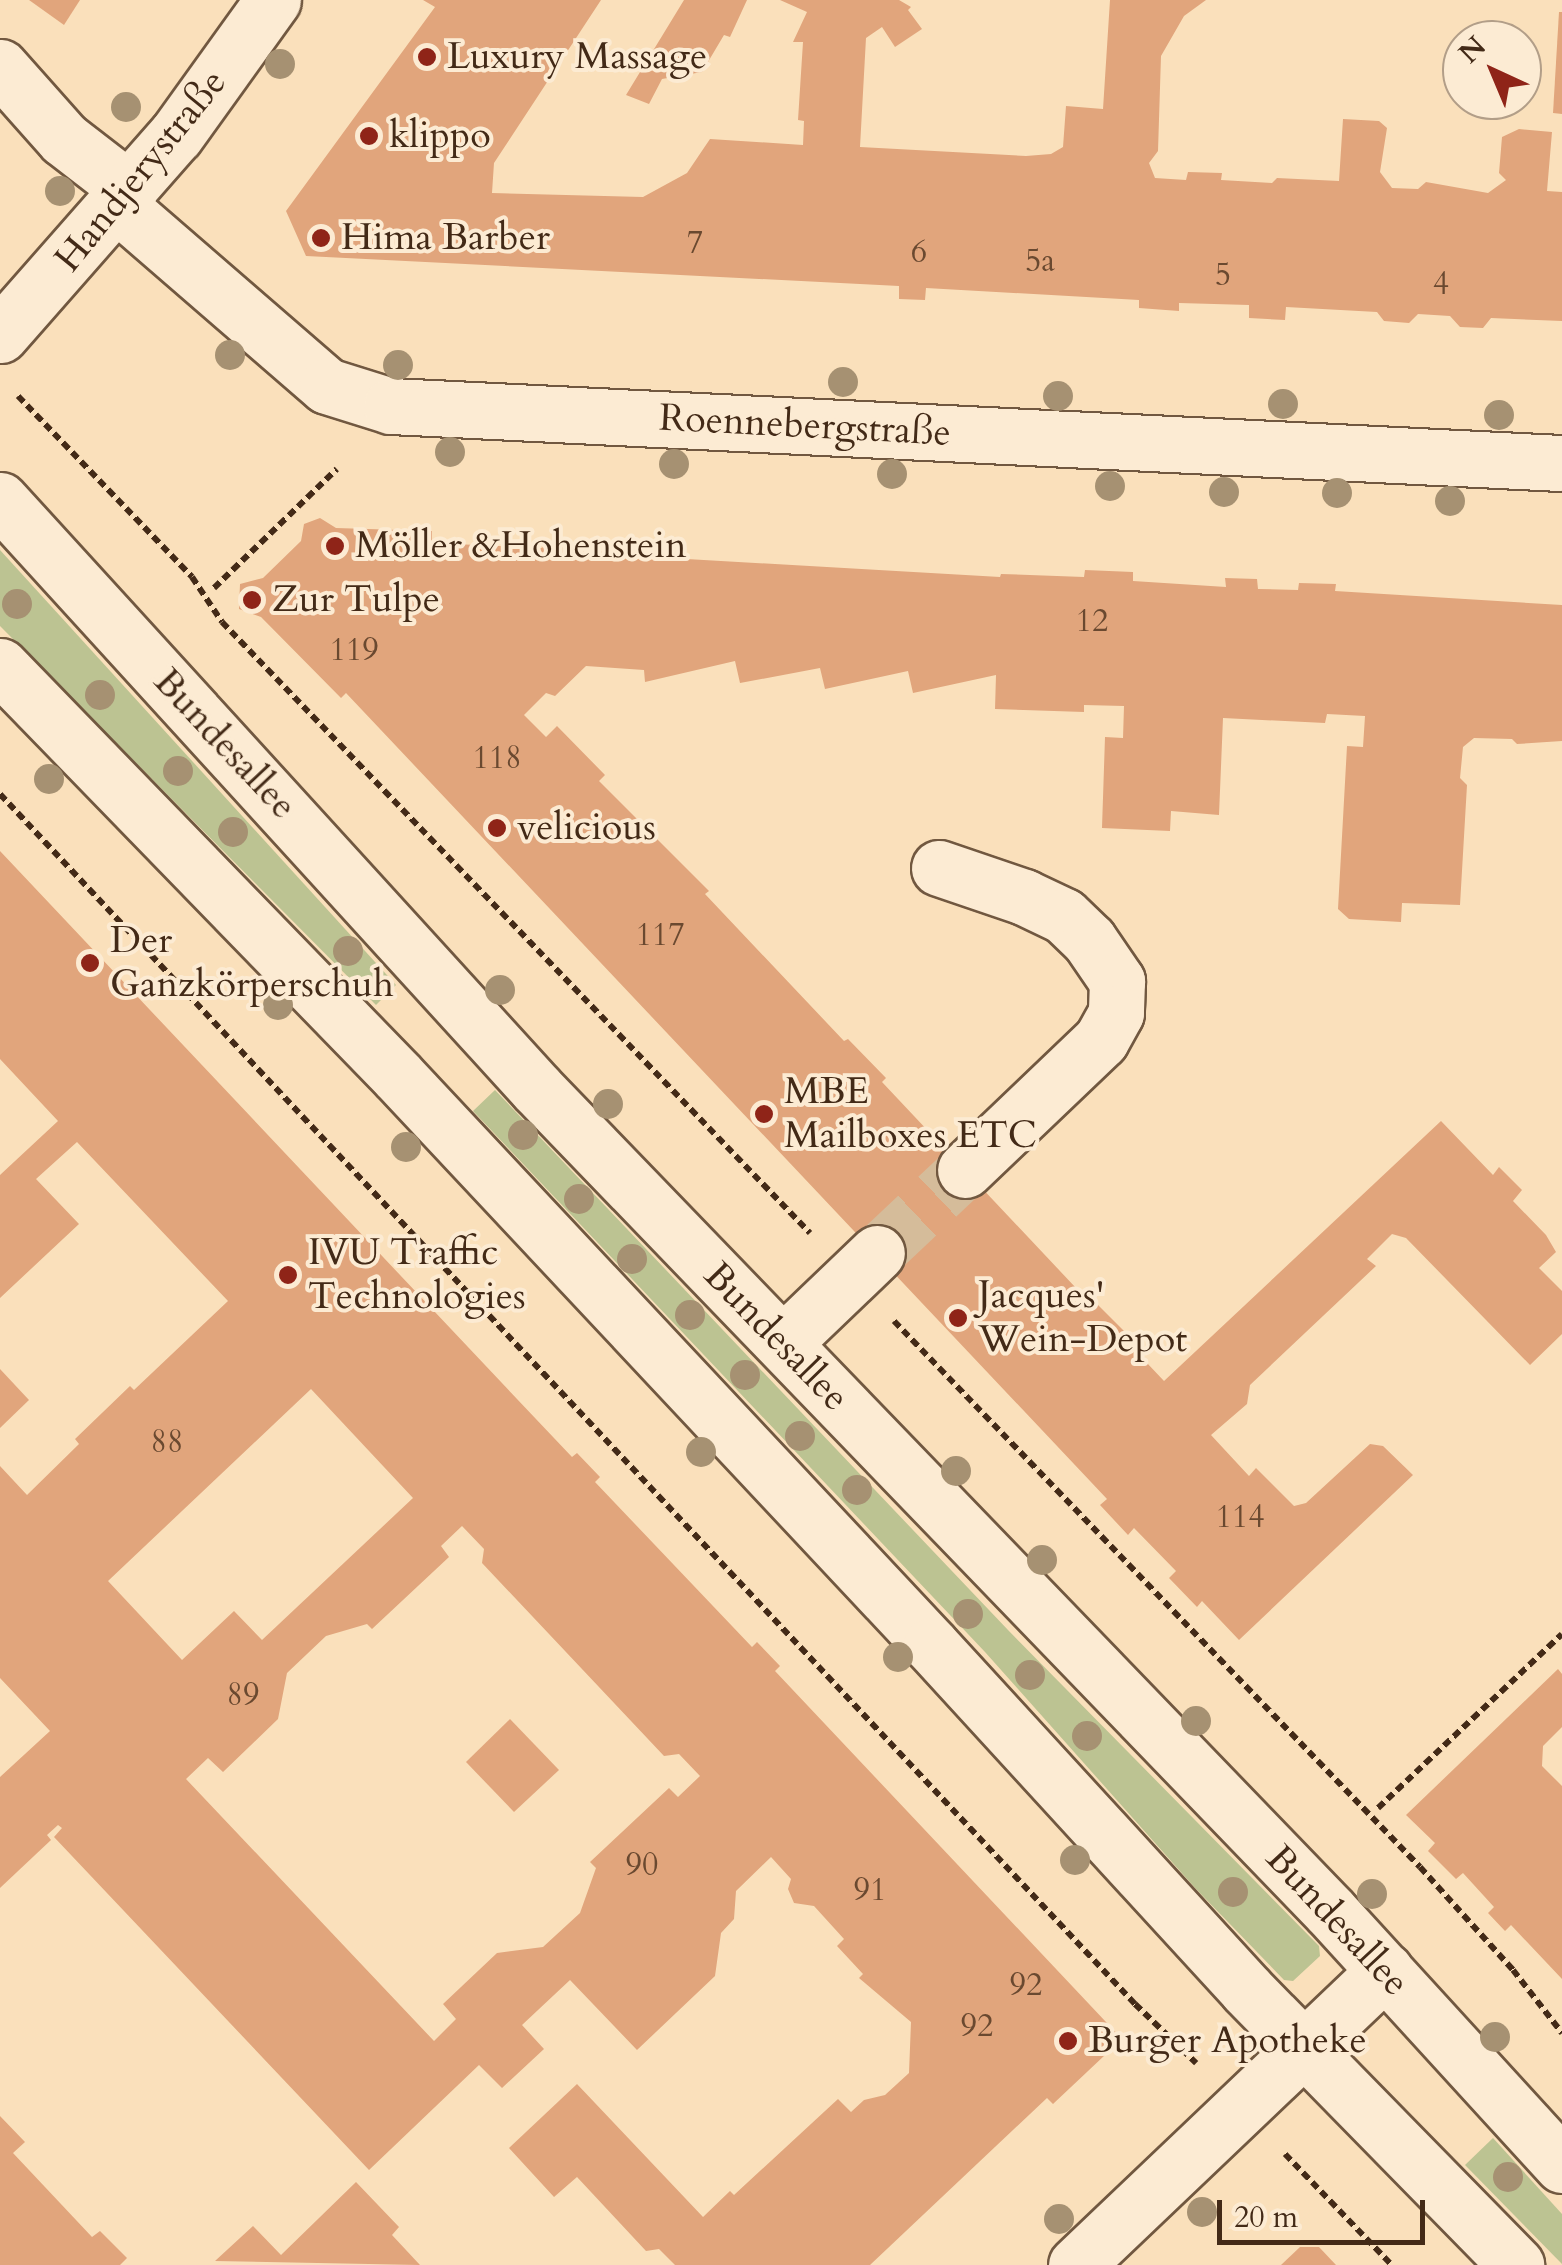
<!DOCTYPE html>
<meta charset="utf-8">
<style>
body{margin:0}
#map{position:relative;width:1562px;height:2265px;overflow:hidden;background:#fae0bb;font-family:Cardo,serif}
div>[style]{position:absolute}
[style*='--x']{left:calc(var(--x)*1px);top:calc(var(--y)*1px);width:calc(var(--w)*1px);rotate:calc(var(--a)*1deg)}
.green>*{inset:0;background:#bcc392}
.building>*{inset:0;background:#e1a57c}
.minor-tunnel>*{height:55px;margin-top:-27.5px;transform-origin:0;background:repeating-linear-gradient(90deg,#d5bc9a 0 55px,transparent 0 83px)}
.path>*{height:6px;margin-top:-3px;transform-origin:0;background:repeating-linear-gradient(90deg,#432a17 0 8px,transparent 0 13px)}
.roads{filter:drop-shadow(2px 0 #715840) drop-shadow(-2px 0 #715840) drop-shadow(0 2px #715840) drop-shadow(0 -2px #715840)}
.minor>*{height:55px;margin:-27.5px;padding:0 27.5px;transform-origin:27.5px;border-radius:27.5px;background:#fcebd3}
.trees>*{width:30px;height:30px;margin:-15px;border-radius:50%;background:#a69172}
.dots>*{width:28px;height:28px;translate:-50% -50%;box-sizing:border-box;border:5px solid #fcebd3;border-radius:50%}
span{translate:-50% -50%;white-space:nowrap;text-align:center;line-height:1.15;-webkit-text-stroke:8px #fcebd3;paint-order:stroke}
.number-label{font-size:32px;color:#6a4930}
.number-label span{-webkit-text-stroke-width:0}
.poi-label{font-size:38px;color:#432a17}
.left{translate:0 -50%;text-align:left}
.street-label{font-size:38px;color:#432a17}
.north{position:absolute;left:1442px;top:20px;width:100px;height:100px;box-sizing:border-box;background:#fcebd3;border:2px solid #b29e88;border-radius:50%;rotate:316deg;font-size:28px;font-weight:700;line-height:40px;text-align:center;color:#432a17}
.north::after{content:'';display:block;margin:auto;width:35px;height:45px;background:#8f2418;clip-path:polygon(50% 0,100% 100%,50% 72%,0 100%)}
.scale{position:absolute;left:1217px;top:2200px;width:208px;height:45px;box-sizing:border-box;border:5px solid #432a17;border-top:0;padding-left:12px;font-size:30px;line-height:35px;white-space:nowrap;color:#432a17;-webkit-text-stroke:8px #fcebd3;paint-order:stroke}
</style>
<div id="map">
<div class="green">
<div style="clip-path:polygon(0 550px,396px 985px,376px 1005px,0 626px)"></div>
<div style="clip-path:polygon(495px 1090px,1008px 1630px,1319px 1946px,1320px 1956px,1293px 1981px,1284px 1980px,1196px 1889px,985px 1652px,473px 1111px)"></div>
<div style="clip-path:polygon(1493px 2138px,1562px 2214px,1562px 2264px,1465px 2165px)"></div>
</div>
<div class="building">
<div style="clip-path:polygon(29px 0,80px 0,64px 25px)"></div>
<div style="clip-path:polygon(423px 0,601px 0,494px 163px,492px 193px,643px 197px,687px 173px,710px 139px,803px 145px,804px 121px,798px 120px,803px 42px,793px 42px,807px 12px,780px 0,899px 0,911px 7px,908px 10px,922px 29px,895px 47px,882px 27px,866px 38px,860px 147px,1026px 156px,1051px 154px,1063px 147px,1066px 106px,1103px 109px,1110px 0,1206px 0,1184px 16px,1161px 56px,1158px 151px,1149px 163px,1155px 178px,1186px 180px,1188px 172px,1222px 173px,1221px 180px,1272px 183px,1277px 178px,1339px 181px,1343px 119px,1379px 121px,1387px 128px,1380px 172px,1392px 188px,1418px 189px,1426px 182px,1488px 193px,1506px 180px,1499px 173px,1502px 137px,1519px 129px,1552px 132px,1547px 191px,1562px 192px,1562px 321px,1491px 318px,1483px 328px,1460px 327px,1450px 316px,1418px 314px,1409px 323px,1384px 321px,1377px 312px,1286px 307px,1285px 320px,1249px 318px,1249px 305px,1179px 303px,1179px 311px,1139px 308px,1139px 300px,926px 288px,925px 300px,899px 299px,899px 286px,306px 256px,286px 211px,435px 7px)"></div>
<div style="clip-path:polygon(684px 0,747px 0,730px 37px,724px 35px,702px 72px,662px 79px,649px 104px,626px 95px)"></div>
<div style="clip-path:polygon(1559px 12px,1562px 12px,1562px 114px,1553px 113px)"></div>
<div style="clip-path:polygon(320px 518px,336px 528px,432px 531px,432px 543px,541px 548px,549px 545px,550px 549px,564px 547px,652px 557px,1000px 577px,1001px 574px,1084px 577px,1085px 570px,1133px 572px,1133px 581px,1226px 587px,1225px 578px,1257px 579px,1258px 589px,1298px 590px,1299px 583px,1336px 584px,1335px 591px,1562px 605px,1562px 741px,1517px 744px,1512px 739px,1474px 738px,1463px 747px,1460px 778px,1467px 785px,1460px 905px,1402px 903px,1401px 922px,1349px 919px,1338px 909px,1347px 746px,1363px 747px,1365px 716px,1327px 714px,1325px 723px,1223px 718px,1219px 815px,1171px 811px,1170px 831px,1102px 828px,1105px 737px,1123px 738px,1124px 706px,1084px 705px,1084px 712px,995px 709px,996px 675px,913px 693px,908px 671px,825px 689px,820px 668px,740px 683px,735px 661px,645px 682px,644px 670px,586px 666px,555px 696px,546px 693px,524px 715px,546px 737px,557px 726px,605px 775px,599px 781px,709px 891px,705px 894px,844px 1041px,848px 1039px,886px 1078px,882px 1082px,1092px 1305px,1095px 1302px,1133px 1340px,1129px 1344px,1164px 1381px,1441px 1121px,1493px 1175px,1499px 1167px,1522px 1190px,1513px 1201px,1546px 1235px,1556px 1252px,1539px 1268px,1562px 1291px,1562px 1334px,1530px 1365px,1406px 1238px,1392px 1234px,1367px 1259px,1376px 1266px,1250px 1385px,1247px 1404px,1211px 1435px,1249px 1476px,1256px 1468px,1294px 1506px,1306px 1503px,1370px 1444px,1383px 1446px,1413px 1475px,1239px 1640px,1202px 1601px,1197px 1607px,1169px 1578px,1176px 1571px,1134px 1528px,1128px 1535px,1100px 1505px,1107px 1499px,346px 693px,341px 698px,261px 617px,239px 609px,240px 584px,263px 578px,301px 541px,304px 524px)"></div>
<div style="clip-path:polygon(evenodd,0 851px,517px 1399px,572px 1457px,577px 1453px,600px 1477px,595px 1482px,752px 1647px,757px 1642px,780px 1666px,775px 1671px,1122px 2039px,1053px 2104px,1047px 2098px,870px 2265px,675px 2265px,659px 2249px,646px 2251px,577px 2177px,554px 2197px,509px 2148px,577px 2084px,703px 2217px,730px 2191px,734px 2195px,838px 2099px,851px 2112px,864px 2100px,885px 2095px,909px 2073px,911px 2022px,859px 1978px,863px 1974px,837px 1946px,844px 1939px,814px 1906px,794px 1903px,788px 1889px,791px 1879px,771px 1857px,736px 1891px,734px 1919px,721px 1933px,715px 1976px,637px 2050px,570px 1980px,522px 2025px,544px 2049px,502px 2088px,479px 2065px,369px 2170px,54px 1837px,62px 1828px,58px 1825px,47px 1835px,51px 1840px,0 1888px,0 1777px,50px 1731px,0 1678px,0 1466px,27px 1495px,79px 1444px,75px 1439px,130px 1386px,134px 1390px,228px 1301px,77px 1142px,36px 1179px,79px 1224px,0 1298px,0 1175px,58px 1121px,0 1059px,0 851px,311px 1389px,413px 1498px,262px 1640px,234px 1611px,182px 1660px,108px 1581px,311px 1389px,0 851px,462px 1526px,484px 1549px,482px 1563px,664px 1756px,679px 1754px,700px 1776px,678px 1797px,669px 1788px,590px 1862px,596px 1868px,580px 1913px,543px 1947px,497px 1953px,443px 2004px,456px 2019px,434px 2041px,186px 1779px,208px 1758px,223px 1772px,278px 1719px,287px 1673px,326px 1636px,367px 1624px,372px 1629px,449px 1557px,441px 1546px,462px 1526px)"></div>
<div style="clip-path:polygon(0 1369px,29px 1400px,0 1428px)"></div>
<div style="clip-path:polygon(1558px 1669px,1562px 1674px,1562px 1727px,1543px 1746px,1542px 1766px,1562px 1786px,1562px 1979px,1511px 1925px,1505px 1931px,1488px 1913px,1494px 1907px,1463px 1873px,1456px 1879px,1428px 1851px,1435px 1843px,1406px 1815px)"></div>
<div style="clip-path:polygon(510px 1719px,559px 1770px,514px 1812px,466px 1762px)"></div>
<div style="clip-path:polygon(0 2116px,25px 2142px,13px 2153px,92px 2237px,100px 2231px,127px 2258px,120px 2265px,0 2265px)"></div>
<div style="clip-path:polygon(356px 2182px,399px 2227px,392px 2235px,420px 2265px,215px 2261px,253px 2226px,281px 2255px)"></div>
<div style="clip-path:polygon(1300px 2247px,1319px 2247px,1336px 2265px,1281px 2265px)"></div>
</div>
<div class="minor-tunnel">
<div style="--x:877;--y:1253;--w:121;--a:-43.3"></div>
</div>
<div class="path">
<div style="--x:18;--y:396;--w:251;--a:46.1"></div>
<div style="--x:192;--y:577;--w:54;--a:56.3"></div>
<div style="--x:222;--y:622;--w:848;--a:46.1"></div>
<div style="--x:214;--y:588;--w:171;--a:-44.1"></div>
<div style="--x:0;--y:794;--w:1659;--a:46.83"></div>
<div style="--x:1135;--y:2004;--w:85;--a:44"></div>
<div style="--x:894;--y:1321;--w:758;--a:46.07"></div>
<div style="--x:1420;--y:1867;--w:139;--a:47.9"></div>
<div style="--x:1513;--y:1970;--w:80;--a:52.1"></div>
<div style="--x:1378;--y:1808;--w:253;--a:-43.4"></div>
<div style="--x:1285;--y:2154;--w:154;--a:46.1"></div>
</div>
<div class="roads">
<div class="minor">
<div style="--x:0;--y:67;--w:96;--a:48.4"></div>
<div style="--x:64;--y:139;--w:83;--a:37.7"></div>
<div style="--x:118;--y:205;--w:276;--a:40.9"></div>
<div style="--x:327;--y:386;--w:67;--a:17.4"></div>
<div style="--x:391;--y:406;--w:1172;--a:2.79"></div>
<div style="--x:0;--y:335;--w:266;--a:-48.7"></div>
<div style="--x:176;--y:135;--w:166;--a:-54.3"></div>
<div style="--x:0;--y:500;--w:797;--a:47.64"></div>
<div style="--x:537;--y:1089;--w:1142;--a:46.03"></div>
<div style="--x:1330;--y:1911;--w:344;--a:47.6"></div>
<div style="--x:0;--y:666;--w:571;--a:45.85"></div>
<div style="--x:398;--y:1076;--w:780;--a:46.87"></div>
<div style="--x:931;--y:1645;--w:468;--a:47.5"></div>
<div style="--x:1247;--y:1990;--w:385;--a:45.6"></div>
<div style="--x:939;--y:868;--w:90;--a:18.8"></div>
<div style="--x:1024;--y:897;--w:44;--a:25.4"></div>
<div style="--x:1064;--y:916;--w:35;--a:44"></div>
<div style="--x:1089;--y:940;--w:50;--a:55.7"></div>
<div style="--x:1117;--y:981;--w:32;--a:92"></div>
<div style="--x:1116;--y:1013;--w:31;--a:119"></div>
<div style="--x:1101;--y:1040;--w:188;--a:136.3"></div>
<div style="--x:783;--y:1343;--w:130;--a:-43.8"></div>
<div style="--x:1076;--y:2265;--w:427;--a:-43.6"></div>
</div>
</div>
<div class="trees">
<div style="left:280px;top:64px"></div>
<div style="left:126px;top:107px"></div>
<div style="left:60px;top:191px"></div>
<div style="left:230px;top:355px"></div>
<div style="left:398px;top:365px"></div>
<div style="left:843px;top:382px"></div>
<div style="left:1058px;top:396px"></div>
<div style="left:1283px;top:404px"></div>
<div style="left:1499px;top:415px"></div>
<div style="left:450px;top:452px"></div>
<div style="left:674px;top:464px"></div>
<div style="left:892px;top:474px"></div>
<div style="left:1110px;top:486px"></div>
<div style="left:1224px;top:492px"></div>
<div style="left:1337px;top:493px"></div>
<div style="left:1450px;top:501px"></div>
<div style="left:17px;top:604px"></div>
<div style="left:100px;top:695px"></div>
<div style="left:178px;top:771px"></div>
<div style="left:49px;top:779px"></div>
<div style="left:233px;top:832px"></div>
<div style="left:348px;top:951px"></div>
<div style="left:500px;top:990px"></div>
<div style="left:278px;top:1005px"></div>
<div style="left:608px;top:1104px"></div>
<div style="left:523px;top:1135px"></div>
<div style="left:406px;top:1147px"></div>
<div style="left:579px;top:1199px"></div>
<div style="left:632px;top:1259px"></div>
<div style="left:690px;top:1315px"></div>
<div style="left:745px;top:1375px"></div>
<div style="left:800px;top:1436px"></div>
<div style="left:701px;top:1452px"></div>
<div style="left:956px;top:1471px"></div>
<div style="left:857px;top:1490px"></div>
<div style="left:1042px;top:1560px"></div>
<div style="left:968px;top:1614px"></div>
<div style="left:898px;top:1657px"></div>
<div style="left:1030px;top:1675px"></div>
<div style="left:1196px;top:1721px"></div>
<div style="left:1087px;top:1736px"></div>
<div style="left:1075px;top:1860px"></div>
<div style="left:1233px;top:1892px"></div>
<div style="left:1372px;top:1894px"></div>
<div style="left:1495px;top:2037px"></div>
<div style="left:1508px;top:2177px"></div>
<div style="left:1202px;top:2212px"></div>
<div style="left:1059px;top:2219px"></div>
</div>
<div class="dots">
<div style="left:427px;top:57px;background:#8f2418"></div>
<div style="left:369px;top:136px;background:#8f2418"></div>
<div style="left:321px;top:238px;background:#8f2418"></div>
<div style="left:335px;top:546px;background:#8f2418"></div>
<div style="left:252px;top:600px;background:#8f2418"></div>
<div style="left:497px;top:828px;background:#8f2418"></div>
<div style="left:90px;top:963px;background:#8f2418"></div>
<div style="left:764px;top:1114px;background:#8f2418"></div>
<div style="left:288px;top:1275px;background:#8f2418"></div>
<div style="left:958px;top:1318px;background:#8f2418"></div>
<div style="left:1068px;top:2041px;background:#8f2418"></div>
</div>
<div class="number-label">
<span style="left:695px;top:243px">7</span>
<span style="left:919px;top:252px">6</span>
<span style="left:1040px;top:261px">5a</span>
<span style="left:1223px;top:275px">5</span>
<span style="left:1441px;top:284px">4</span>
<span style="left:1092px;top:621px">12</span>
<span style="left:354px;top:650px">119</span>
<span style="left:497px;top:758px">118</span>
<span style="left:660px;top:935px">117</span>
<span style="left:167px;top:1442px">88</span>
<span style="left:1240px;top:1517px">114</span>
<span style="left:243px;top:1695px">89</span>
<span style="left:642px;top:1865px">90</span>
<span style="left:870px;top:1890px">91</span>
<span style="left:1026px;top:1985px">92</span>
<span style="left:977px;top:2026px">92</span>
</div>
<div class="poi-label">
<span class="left" style="left:447px;top:57px">Luxury Massage</span>
<span class="left" style="left:389px;top:136px">klippo</span>
<span class="left" style="left:341px;top:238px">Hima Barber</span>
<span class="left" style="left:355px;top:546px">Möller &amp;Hohenstein</span>
<span class="left" style="left:272px;top:600px">Zur Tulpe</span>
<span class="left" style="left:517px;top:828px">velicious</span>
<span class="left" style="left:110px;top:963px">Der<br>Ganzkörperschuh</span>
<span class="left" style="left:784px;top:1114px">MBE<br>Mailboxes ETC</span>
<span class="left" style="left:308px;top:1275px">IVU Traffic<br>Technologies</span>
<span class="left" style="left:978px;top:1318px">Jacques'<br>Wein-Depot</span>
<span class="left" style="left:1088px;top:2041px">Burger Apotheke</span>
</div>
<div class="street-label">
<span style="left:141px;top:171px;rotate:-51deg">Handjerystraße</span>
<span style="left:805px;top:426px;rotate:3deg">Roennebergstraße</span>
<span style="left:225px;top:744px;rotate:47deg">Bundesallee</span>
<span style="left:776px;top:1337px;rotate:46deg">Bundesallee</span>
<span style="left:1337px;top:1921px;rotate:47deg">Bundesallee</span>
</div>
<div class="north">N</div>
<div class="scale">20 m</div>
</div>
